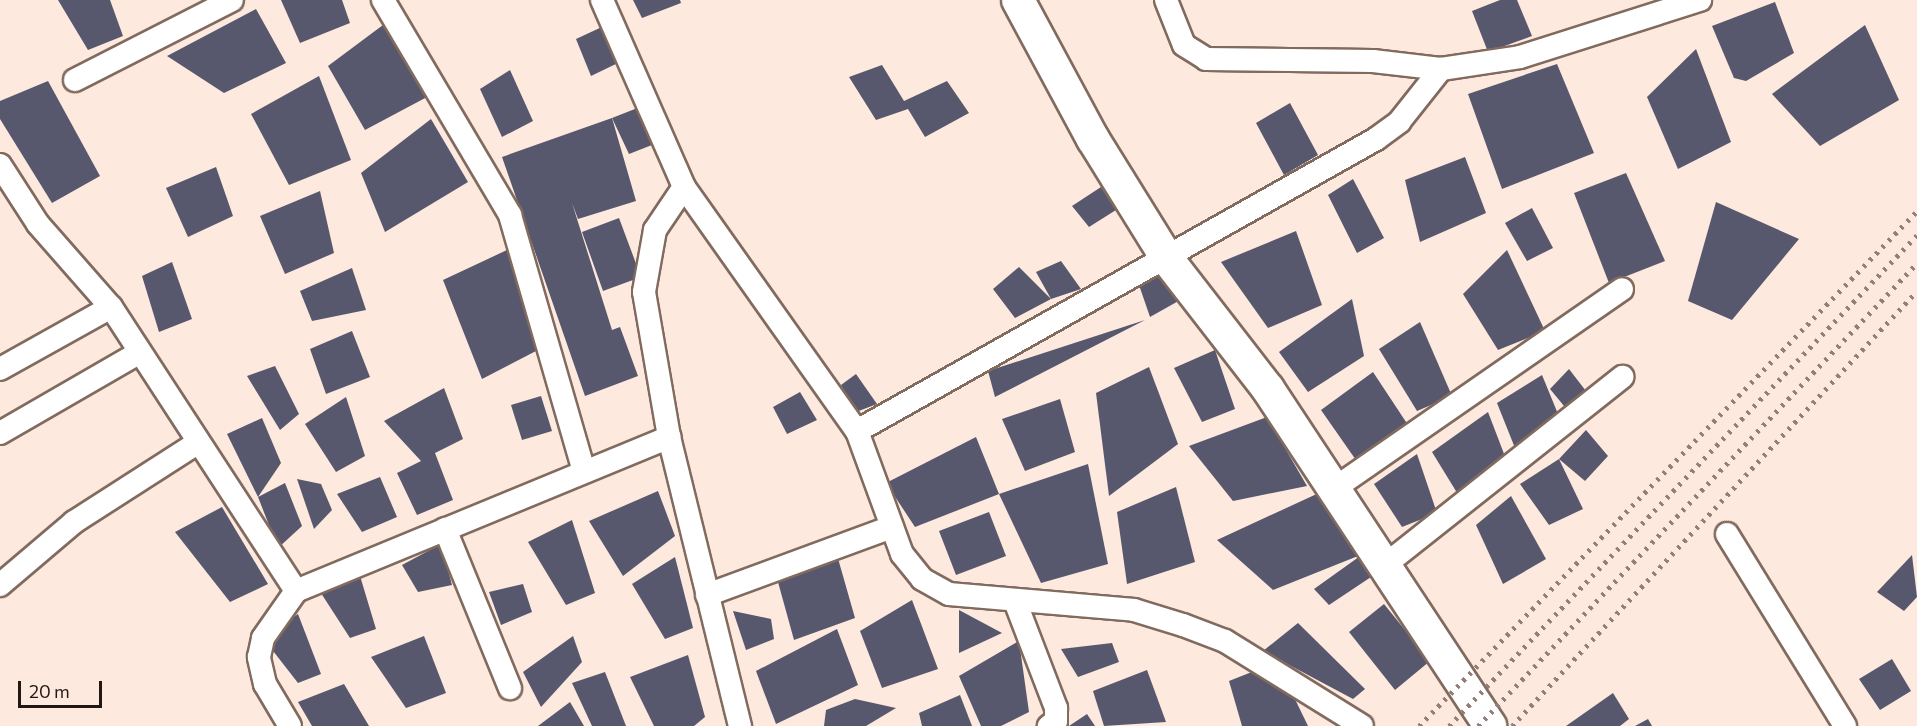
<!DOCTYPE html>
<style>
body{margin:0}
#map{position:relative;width:1917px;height:726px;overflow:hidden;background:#fee9de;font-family:Commissioner,sans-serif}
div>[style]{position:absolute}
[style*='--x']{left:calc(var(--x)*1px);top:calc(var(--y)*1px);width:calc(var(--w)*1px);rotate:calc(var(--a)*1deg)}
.building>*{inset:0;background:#57576d}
.roads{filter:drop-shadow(2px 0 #816a5e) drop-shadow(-2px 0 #816a5e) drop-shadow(0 2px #816a5e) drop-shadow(0 -2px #816a5e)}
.street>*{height:22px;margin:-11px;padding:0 11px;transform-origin:11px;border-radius:11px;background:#fff}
.secondary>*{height:32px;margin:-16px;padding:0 16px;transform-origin:16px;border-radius:16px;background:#fff}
.rail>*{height:4.5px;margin-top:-2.25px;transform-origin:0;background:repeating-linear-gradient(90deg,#908078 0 3px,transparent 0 9px)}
span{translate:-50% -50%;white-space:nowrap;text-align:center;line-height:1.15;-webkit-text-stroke:6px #fee9de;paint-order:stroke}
.scale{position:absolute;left:18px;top:681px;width:84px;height:27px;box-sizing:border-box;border:3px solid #221813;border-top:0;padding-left:8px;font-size:18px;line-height:21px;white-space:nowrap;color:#221813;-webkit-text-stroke:4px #fee9de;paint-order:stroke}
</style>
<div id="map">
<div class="building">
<div style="clip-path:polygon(58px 0,110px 0,123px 36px,88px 50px)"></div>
<div style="clip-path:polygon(281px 0,342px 0,350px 23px,300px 43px)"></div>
<div style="clip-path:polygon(633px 0,680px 0,681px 3px,642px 18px)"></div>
<div style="clip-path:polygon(1500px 0,1517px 0,1532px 36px,1488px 52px,1472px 11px)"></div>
<div style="clip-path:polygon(1775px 2px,1794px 53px,1746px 81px,1734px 78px,1712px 26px)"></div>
<div style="clip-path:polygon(256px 9px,286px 63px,224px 93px,167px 56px)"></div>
<div style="clip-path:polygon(383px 25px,427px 97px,365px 130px,328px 66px)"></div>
<div style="clip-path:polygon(1865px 25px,1899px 100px,1820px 146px,1772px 94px)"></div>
<div style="clip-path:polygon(604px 26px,620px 62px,591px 76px,576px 39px)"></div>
<div style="clip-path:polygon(1696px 49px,1731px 142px,1678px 169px,1647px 97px)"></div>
<div style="clip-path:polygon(1557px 64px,1594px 153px,1502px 189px,1468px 94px)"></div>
<div style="clip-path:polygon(882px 65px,904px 101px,947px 81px,969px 113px,925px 137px,908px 109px,876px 120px,849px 77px)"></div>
<div style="clip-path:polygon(510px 70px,533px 121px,502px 137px,480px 89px)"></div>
<div style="clip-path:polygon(319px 76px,351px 160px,289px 185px,251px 114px)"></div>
<div style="clip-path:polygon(48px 81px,100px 176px,52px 203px,0 119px,0 101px)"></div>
<div style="clip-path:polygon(1290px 103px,1318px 155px,1284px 175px,1256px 123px)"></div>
<div style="clip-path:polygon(640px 107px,657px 143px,629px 154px,612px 118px)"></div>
<div style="clip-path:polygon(612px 118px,636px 201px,578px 219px,572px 203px,612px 330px,620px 327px,638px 376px,585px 396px,502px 157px)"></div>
<div style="clip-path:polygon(431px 119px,468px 182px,385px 232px,361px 173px)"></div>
<div style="clip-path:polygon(1465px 157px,1486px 213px,1420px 242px,1405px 180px)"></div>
<div style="clip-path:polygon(216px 167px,233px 216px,188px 237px,166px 188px)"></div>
<div style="clip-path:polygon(1626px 173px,1665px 261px,1609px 283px,1574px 193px)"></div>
<div style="clip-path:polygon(1353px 179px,1384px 238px,1357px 253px,1328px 195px)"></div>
<div style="clip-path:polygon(1101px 187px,1116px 210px,1089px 227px,1072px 206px)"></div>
<div style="clip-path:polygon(320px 191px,334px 253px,285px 274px,260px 216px)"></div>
<div style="clip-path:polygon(1716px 202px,1799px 239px,1732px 320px,1688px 301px)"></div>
<div style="clip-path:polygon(1532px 208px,1553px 248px,1527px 261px,1505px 223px)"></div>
<div style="clip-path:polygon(619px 218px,641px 277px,603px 291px,582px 232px)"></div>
<div style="clip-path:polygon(1296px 231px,1322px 305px,1268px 328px,1221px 262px)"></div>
<div style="clip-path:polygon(507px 250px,536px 351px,482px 379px,443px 280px)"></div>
<div style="clip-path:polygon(1507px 250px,1545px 331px,1498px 350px,1463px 294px)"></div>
<div style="clip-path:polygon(1061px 261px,1081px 289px,1051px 299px,1036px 272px)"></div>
<div style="clip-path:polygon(172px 262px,192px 319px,159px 332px,142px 276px)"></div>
<div style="clip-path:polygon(1019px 267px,1051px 299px,1015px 318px,993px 289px)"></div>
<div style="clip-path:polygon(352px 268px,366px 310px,312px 321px,300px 291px)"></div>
<div style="clip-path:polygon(1159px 270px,1182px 299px,1150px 317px,1138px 282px)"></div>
<div style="clip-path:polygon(1352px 299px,1364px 356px,1308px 392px,1279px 352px)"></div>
<div style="clip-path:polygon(1145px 320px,995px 397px,988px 371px)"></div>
<div style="clip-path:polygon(1420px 322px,1452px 396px,1417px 411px,1379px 349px)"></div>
<div style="clip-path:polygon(352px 331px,370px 377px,326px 394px,310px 349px)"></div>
<div style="clip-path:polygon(1215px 350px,1235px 409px,1202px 422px,1174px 368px)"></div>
<div style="clip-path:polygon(275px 366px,299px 414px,280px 430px,247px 376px)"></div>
<div style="clip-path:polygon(1149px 367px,1178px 444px,1109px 496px,1096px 393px)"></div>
<div style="clip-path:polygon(1569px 369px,1589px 395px,1569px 412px,1550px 389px)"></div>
<div style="clip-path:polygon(1373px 372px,1408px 425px,1358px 463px,1321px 410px)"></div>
<div style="clip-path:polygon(856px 374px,877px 404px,856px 412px,841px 385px)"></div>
<div style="clip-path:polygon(1542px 375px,1558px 414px,1515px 448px,1497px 403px)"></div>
<div style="clip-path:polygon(444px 388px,463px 439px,435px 453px,453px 500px,417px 515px,397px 473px,421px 461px,384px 421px)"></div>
<div style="clip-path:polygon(800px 392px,817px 420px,787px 434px,773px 407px)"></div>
<div style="clip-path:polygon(541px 396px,552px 431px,522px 440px,511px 405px)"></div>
<div style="clip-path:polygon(346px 397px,365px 456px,336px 472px,305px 424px)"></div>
<div style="clip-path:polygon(1060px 399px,1075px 452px,1025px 471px,1002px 419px)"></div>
<div style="clip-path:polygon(1488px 412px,1506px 459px,1459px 496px,1432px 452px)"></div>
<div style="clip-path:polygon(1267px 417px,1307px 486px,1233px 501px,1189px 446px)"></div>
<div style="clip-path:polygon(262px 418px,281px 463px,258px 497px,227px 434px)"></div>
<div style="clip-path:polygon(1586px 430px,1608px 456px,1585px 481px,1559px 459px)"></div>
<div style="clip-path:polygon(976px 437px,999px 494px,915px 527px,886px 483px)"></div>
<div style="clip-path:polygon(1417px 454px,1437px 513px,1402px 527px,1374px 484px)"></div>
<div style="clip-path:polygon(1559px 459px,1583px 509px,1549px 525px,1520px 484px)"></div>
<div style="clip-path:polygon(1088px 464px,1108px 564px,1041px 583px,999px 494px)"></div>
<div style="clip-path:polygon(380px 477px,397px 517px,362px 532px,337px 494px)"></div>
<div style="clip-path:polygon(297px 479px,321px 484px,332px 510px,314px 529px)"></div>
<div style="clip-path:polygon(285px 483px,302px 526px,278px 548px,258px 497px)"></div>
<div style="clip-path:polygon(1176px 487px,1195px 562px,1127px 584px,1117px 512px)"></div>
<div style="clip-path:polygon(658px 491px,675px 536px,623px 576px,589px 521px)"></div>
<div style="clip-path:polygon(1321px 492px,1363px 554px,1273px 590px,1217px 540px)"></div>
<div style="clip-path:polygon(1511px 496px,1546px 559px,1503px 584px,1476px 525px)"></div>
<div style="clip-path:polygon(222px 507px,268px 584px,230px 602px,175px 532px)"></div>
<div style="clip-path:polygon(989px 512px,1006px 556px,956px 575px,939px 531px)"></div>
<div style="clip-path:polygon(572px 520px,595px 593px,566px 605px,528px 542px)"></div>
<div style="clip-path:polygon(441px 544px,452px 585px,418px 592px,402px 565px)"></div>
<div style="clip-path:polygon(835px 548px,855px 618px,794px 640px,778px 582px)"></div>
<div style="clip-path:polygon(1363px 554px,1374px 575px,1329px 605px,1314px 589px)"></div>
<div style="clip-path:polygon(1912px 555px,1917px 597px,1904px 611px,1877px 592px)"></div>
<div style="clip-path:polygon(675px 557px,693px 628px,665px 639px,632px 584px)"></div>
<div style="clip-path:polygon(357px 566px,376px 629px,350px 638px,319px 590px)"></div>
<div style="clip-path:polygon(523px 584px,532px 612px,501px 625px,489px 592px)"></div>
<div style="clip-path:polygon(912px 600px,938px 669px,882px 688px,860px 631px)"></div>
<div style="clip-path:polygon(1384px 604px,1430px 661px,1395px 690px,1349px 632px)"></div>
<div style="clip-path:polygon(959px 610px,1002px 633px,959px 653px)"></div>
<div style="clip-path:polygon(733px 611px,771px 619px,774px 639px,746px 650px)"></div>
<div style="clip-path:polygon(298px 614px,321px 674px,298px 683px,263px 638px)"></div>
<div style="clip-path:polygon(1298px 623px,1365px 689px,1353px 699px,1263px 651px)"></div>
<div style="clip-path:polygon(837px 629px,858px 685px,776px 724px,756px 671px)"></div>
<div style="clip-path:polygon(424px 636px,446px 693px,406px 708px,371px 657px)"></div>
<div style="clip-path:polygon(573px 636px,582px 662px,541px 707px,523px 672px)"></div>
<div style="clip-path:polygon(1019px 641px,1029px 712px,1001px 726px,981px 726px,959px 676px)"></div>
<div style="clip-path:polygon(1112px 643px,1119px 662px,1078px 677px,1061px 649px)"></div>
<div style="clip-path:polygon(688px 655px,705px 717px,694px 726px,654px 726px,630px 677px)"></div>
<div style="clip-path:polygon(1892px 659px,1911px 691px,1880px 710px,1859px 679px)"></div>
<div style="clip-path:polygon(1277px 662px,1308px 726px,1242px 726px,1229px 681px)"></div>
<div style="clip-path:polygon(1147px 670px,1166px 722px,1104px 726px,1093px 691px)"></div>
<div style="clip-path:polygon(605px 672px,626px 726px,592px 726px,572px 683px)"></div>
<div style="clip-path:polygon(344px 684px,369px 726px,312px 726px,298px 702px)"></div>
<div style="clip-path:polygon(1613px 693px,1629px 719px,1620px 726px,1566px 726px)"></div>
<div style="clip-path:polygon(960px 695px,972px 726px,922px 726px,919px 713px)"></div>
<div style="clip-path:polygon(855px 699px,896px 708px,866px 726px,824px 726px,826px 710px)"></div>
<div style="clip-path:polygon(570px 702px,584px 726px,538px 726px)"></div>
<div style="clip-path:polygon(1087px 714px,1095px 726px,1069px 726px)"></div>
<div style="clip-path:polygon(1648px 719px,1652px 726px,1635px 726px)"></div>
</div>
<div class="roads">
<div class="street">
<div style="--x:383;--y:0;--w:250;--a:59.4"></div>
<div style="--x:510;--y:215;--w:267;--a:73.9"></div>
<div style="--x:602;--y:0;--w:204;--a:66.3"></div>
<div style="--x:684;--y:187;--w:299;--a:54.7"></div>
<div style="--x:857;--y:431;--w:131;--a:69.9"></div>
<div style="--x:902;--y:554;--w:32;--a:51"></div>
<div style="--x:922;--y:579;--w:31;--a:29"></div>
<div style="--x:949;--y:594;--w:186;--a:4.9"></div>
<div style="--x:1134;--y:610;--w:51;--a:17"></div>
<div style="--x:1183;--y:625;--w:45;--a:20.9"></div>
<div style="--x:1225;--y:641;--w:161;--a:31.8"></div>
<div style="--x:1166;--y:0;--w:48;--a:68.2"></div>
<div style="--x:1184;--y:45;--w:26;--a:32"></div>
<div style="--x:1206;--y:59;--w:167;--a:0.7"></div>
<div style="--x:1373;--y:61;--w:68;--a:6.7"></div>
<div style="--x:1441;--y:69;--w:80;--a:-8.6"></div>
<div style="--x:1520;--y:57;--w:189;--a:-17.6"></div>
<div style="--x:75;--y:80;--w:176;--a:-27"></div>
<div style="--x:0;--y:165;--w:70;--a:57.2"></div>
<div style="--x:38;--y:224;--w:111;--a:48.7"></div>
<div style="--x:111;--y:307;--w:339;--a:56.9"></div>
<div style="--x:684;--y:187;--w:52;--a:124"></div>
<div style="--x:655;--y:230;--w:63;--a:100.1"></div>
<div style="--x:644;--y:292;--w:147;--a:80.2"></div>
<div style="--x:669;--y:437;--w:298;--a:76.2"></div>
<div style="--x:0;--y:369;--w:127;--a:-29.2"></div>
<div style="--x:857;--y:431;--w:596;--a:-29.36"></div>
<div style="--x:1376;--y:139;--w:29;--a:-36"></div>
<div style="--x:1399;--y:122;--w:68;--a:-51.6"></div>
<div style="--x:0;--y:433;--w:158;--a:-30"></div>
<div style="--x:1335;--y:488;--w:349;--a:-34.7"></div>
<div style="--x:445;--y:529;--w:172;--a:67.8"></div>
<div style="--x:1727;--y:534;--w:225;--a:58.4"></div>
<div style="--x:1385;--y:565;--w:303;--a:-38.4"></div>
<div style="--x:0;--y:585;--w:97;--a:-40.4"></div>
<div style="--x:74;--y:522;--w:146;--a:-32.7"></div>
<div style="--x:707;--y:595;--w:197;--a:-20.2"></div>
<div style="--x:1015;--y:601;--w:115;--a:69"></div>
<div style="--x:1056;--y:708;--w:13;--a:90"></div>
<div style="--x:1056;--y:721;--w:9;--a:144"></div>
<div style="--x:290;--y:726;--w:49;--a:-120.8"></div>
<div style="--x:265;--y:684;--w:28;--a:-103"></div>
<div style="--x:259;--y:657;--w:19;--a:-78"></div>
<div style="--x:263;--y:638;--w:57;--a:-54.9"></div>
<div style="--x:296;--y:591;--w:404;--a:-22.4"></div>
</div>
<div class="secondary">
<div style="--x:1018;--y:0;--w:158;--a:61.7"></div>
<div style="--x:1093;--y:139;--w:142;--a:58.2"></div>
<div style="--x:1168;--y:260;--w:163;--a:52.2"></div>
<div style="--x:1268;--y:389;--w:404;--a:56.6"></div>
</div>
</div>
<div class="rail">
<div style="--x:1419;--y:726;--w:716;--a:-45.96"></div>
<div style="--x:1449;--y:726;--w:678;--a:-46.37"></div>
<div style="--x:1478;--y:726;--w:638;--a:-46.52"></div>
<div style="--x:1512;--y:726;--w:594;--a:-47.05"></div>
</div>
<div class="scale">20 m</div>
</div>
